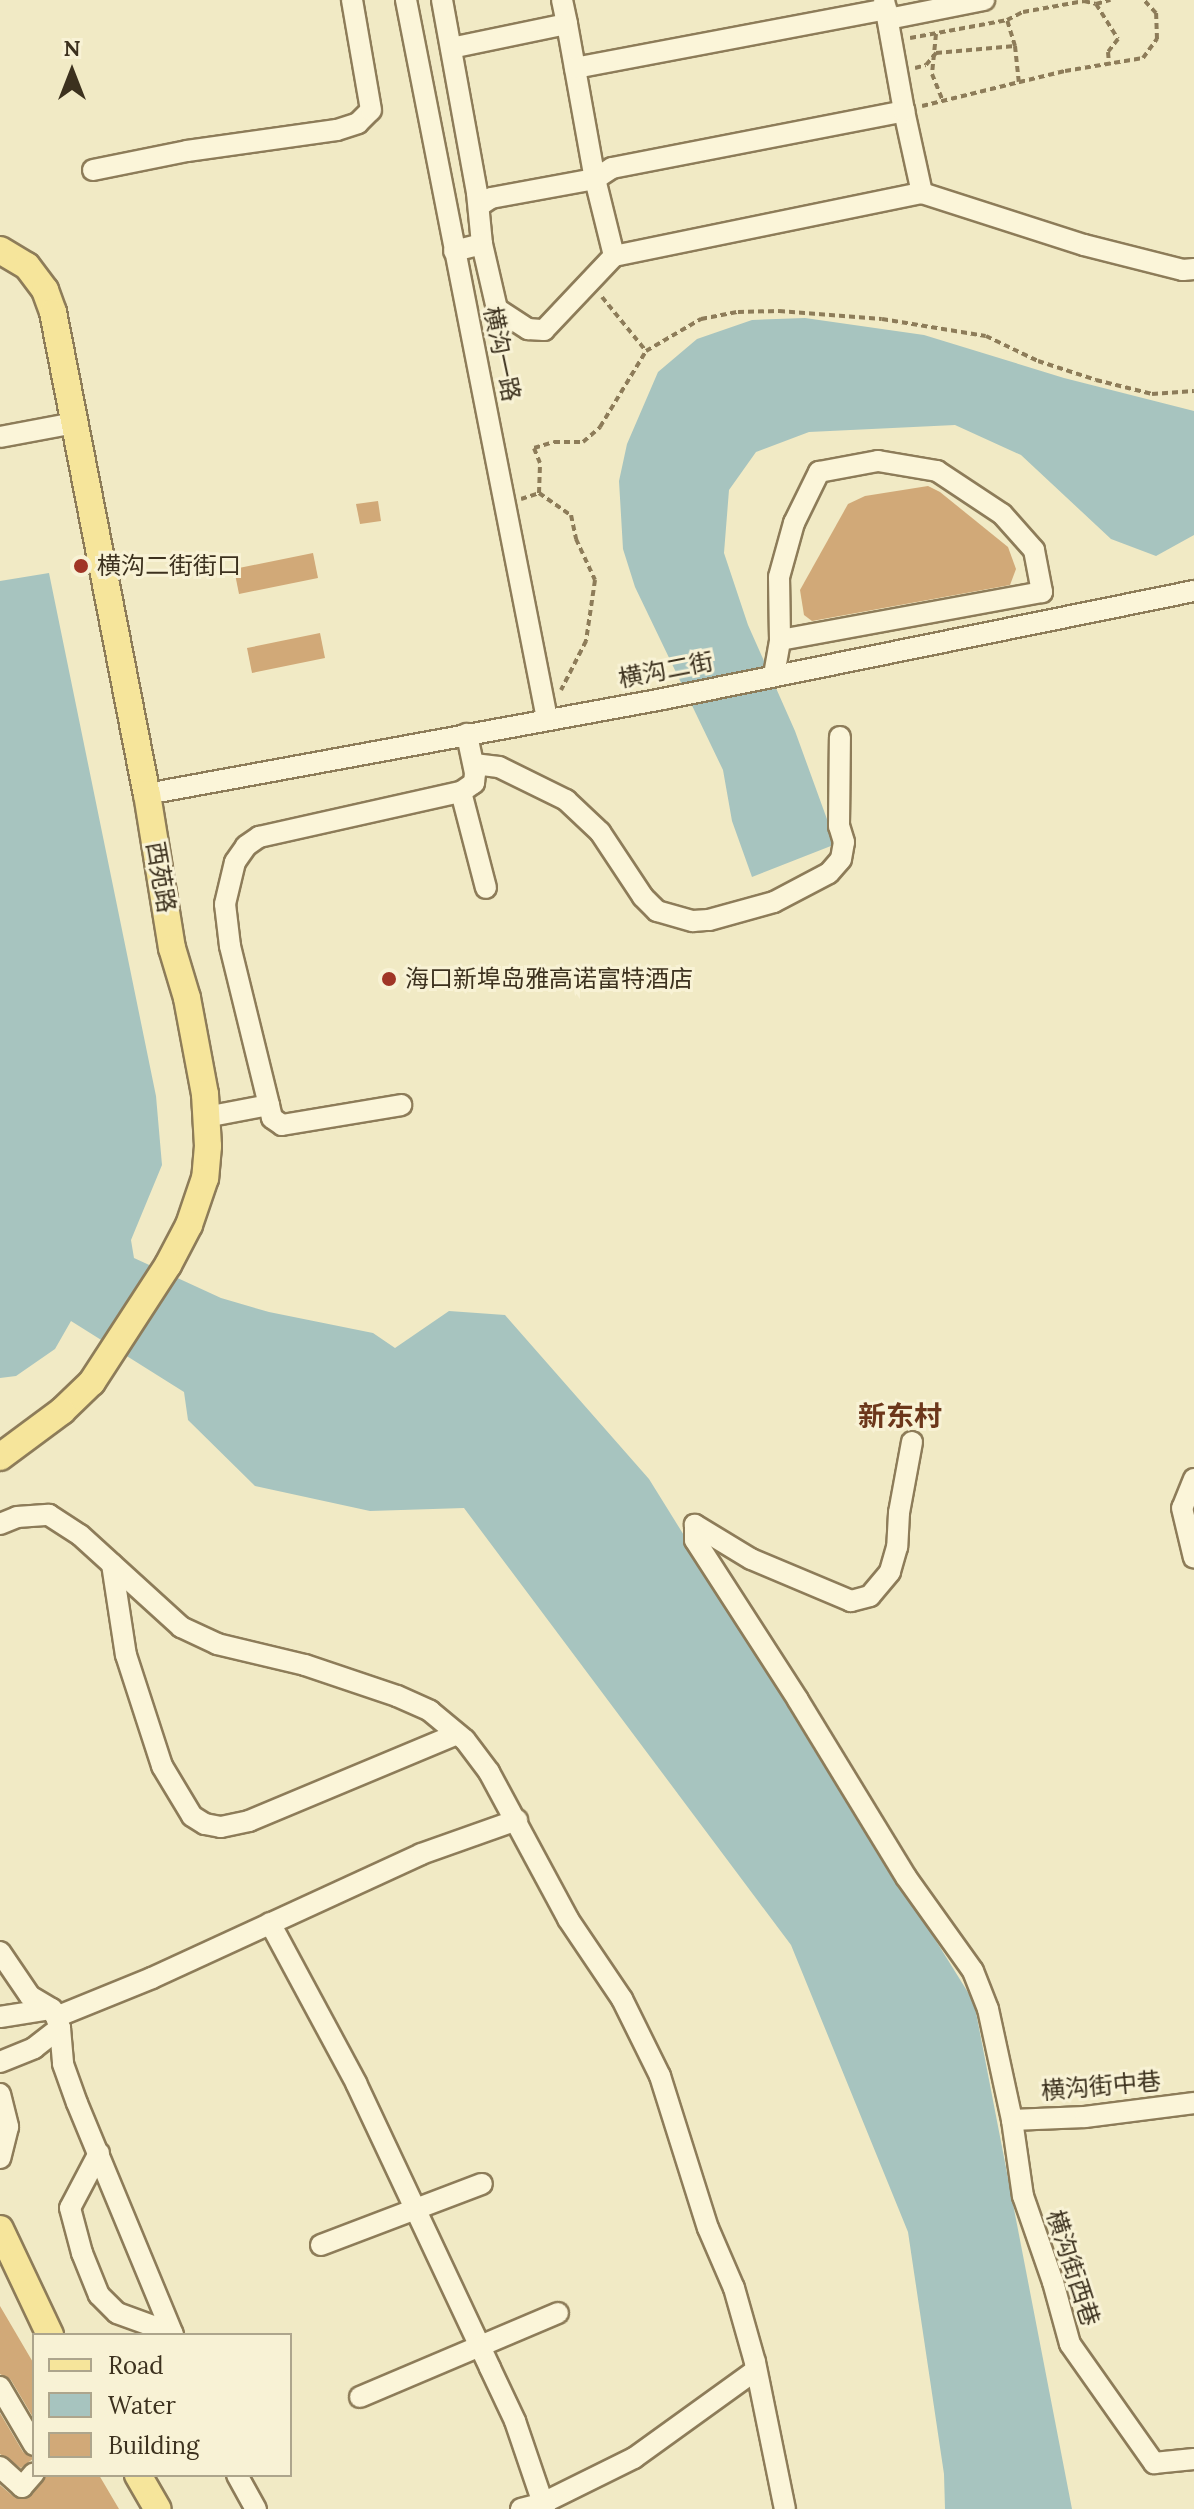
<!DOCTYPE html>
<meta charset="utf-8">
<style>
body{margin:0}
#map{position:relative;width:1194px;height:2509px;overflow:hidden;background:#f1eac5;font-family:Lora,"Noto Sans SC",serif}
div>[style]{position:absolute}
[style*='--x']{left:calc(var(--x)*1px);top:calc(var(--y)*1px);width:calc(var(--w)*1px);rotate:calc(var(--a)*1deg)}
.water>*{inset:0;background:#a7c4bf}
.building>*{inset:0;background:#d1a978}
.path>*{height:4px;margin-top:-2px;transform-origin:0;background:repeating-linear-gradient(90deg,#8d7c59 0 6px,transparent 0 10px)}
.roads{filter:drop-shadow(2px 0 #8d7c59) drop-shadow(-2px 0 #8d7c59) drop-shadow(0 2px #8d7c59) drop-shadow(0 -2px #8d7c59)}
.minor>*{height:20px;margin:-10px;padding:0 10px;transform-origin:10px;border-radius:10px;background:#fbf5d9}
.major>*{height:26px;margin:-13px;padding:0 13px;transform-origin:13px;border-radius:13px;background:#f6e59b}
.dots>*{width:22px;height:22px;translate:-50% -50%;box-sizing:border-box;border:4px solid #f8f2d5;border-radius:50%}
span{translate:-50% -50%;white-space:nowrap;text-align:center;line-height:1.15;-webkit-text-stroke:6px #f8f2d5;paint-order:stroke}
.street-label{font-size:24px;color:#3c311e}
.poi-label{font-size:24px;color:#3c311e}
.left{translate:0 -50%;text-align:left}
.quarter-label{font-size:28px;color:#6c371b;font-weight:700}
.legend{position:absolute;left:32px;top:2333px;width:260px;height:144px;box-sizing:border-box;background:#f8f2d5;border:2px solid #ada58c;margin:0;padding:10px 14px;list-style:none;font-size:24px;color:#3c311e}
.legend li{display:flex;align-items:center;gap:16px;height:40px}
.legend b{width:40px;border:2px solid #ada58c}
.north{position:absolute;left:32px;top:32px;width:80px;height:80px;-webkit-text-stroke:6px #f8f2d5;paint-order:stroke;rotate:0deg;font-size:22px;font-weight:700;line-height:32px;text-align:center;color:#3c311e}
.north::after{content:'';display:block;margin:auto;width:28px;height:36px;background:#3c311e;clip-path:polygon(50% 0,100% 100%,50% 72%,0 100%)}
</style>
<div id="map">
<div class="water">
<div style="clip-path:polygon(805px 318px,924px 335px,1064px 378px,1194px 411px,1194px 535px,1156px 556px,1111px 539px,1021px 455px,955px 425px,809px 432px,756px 452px,729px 490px,724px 553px,748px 625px,795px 731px,836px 844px,752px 877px,732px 821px,723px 770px,635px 587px,623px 549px,619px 481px,627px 444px,658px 372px,697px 339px,752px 320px)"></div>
<div style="clip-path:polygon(49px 573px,156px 1096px,162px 1165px,131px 1240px,134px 1258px,221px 1298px,269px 1312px,373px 1333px,395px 1348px,449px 1311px,505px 1315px,649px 1479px,974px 2002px,1072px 2509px,945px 2509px,944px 2474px,908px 2232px,791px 1945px,464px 1508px,370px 1511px,255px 1486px,188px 1420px,184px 1392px,71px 1321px,55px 1349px,16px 1376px,0 1378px,0 581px)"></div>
</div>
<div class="building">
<div style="clip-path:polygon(928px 486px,940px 492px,1008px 547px,1016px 569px,1010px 585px,812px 621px,804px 615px,800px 590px,848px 504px,865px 496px)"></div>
<div style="clip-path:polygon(378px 501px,381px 521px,360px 524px,356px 504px)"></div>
<div style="clip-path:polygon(313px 553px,318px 578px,239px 594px,234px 569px)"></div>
<div style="clip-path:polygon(320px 633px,325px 658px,252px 673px,247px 648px)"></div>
<div style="clip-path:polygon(0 2306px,34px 2364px,34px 2419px,11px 2380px,0 2374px)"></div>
<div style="clip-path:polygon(0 2413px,23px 2452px,34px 2458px,21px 2468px,0 2454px)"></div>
<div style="clip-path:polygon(47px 2475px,99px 2475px,119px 2509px,0 2509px,0 2485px,14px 2497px,25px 2499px)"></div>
</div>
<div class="path">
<div style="--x:1096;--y:4;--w:41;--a:57.8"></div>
<div style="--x:1118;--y:39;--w:16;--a:128"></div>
<div style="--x:1108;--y:52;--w:12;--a:85"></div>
<div style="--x:936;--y:34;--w:40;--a:95.7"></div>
<div style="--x:932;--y:74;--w:29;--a:68"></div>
<div style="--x:910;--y:38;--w:99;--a:-10.5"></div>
<div style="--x:1007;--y:20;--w:18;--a:-27"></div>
<div style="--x:1023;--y:12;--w:62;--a:-10.2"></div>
<div style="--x:1084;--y:1;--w:12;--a:14"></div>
<div style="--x:1096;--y:4;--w:15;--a:-16"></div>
<div style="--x:1015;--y:46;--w:36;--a:84"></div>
<div style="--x:915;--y:68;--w:11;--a:-15"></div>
<div style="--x:926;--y:65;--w:16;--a:-50"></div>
<div style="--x:936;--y:53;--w:79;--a:-5.1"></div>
<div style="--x:1015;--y:46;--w:27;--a:-107"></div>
<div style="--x:922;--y:106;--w:147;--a:-13.8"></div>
<div style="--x:1065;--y:71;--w:79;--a:-9.5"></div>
<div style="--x:1143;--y:58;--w:24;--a:-54"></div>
<div style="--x:1157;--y:39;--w:26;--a:-92"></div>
<div style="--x:1156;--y:13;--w:18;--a:-133"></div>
<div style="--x:602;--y:297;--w:70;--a:50.8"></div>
<div style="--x:539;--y:493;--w:39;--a:35"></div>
<div style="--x:571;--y:515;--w:25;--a:78"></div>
<div style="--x:576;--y:539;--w:45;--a:65.1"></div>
<div style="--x:595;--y:580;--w:62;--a:98.4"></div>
<div style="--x:586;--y:641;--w:55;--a:117"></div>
<div style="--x:521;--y:499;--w:19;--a:-18"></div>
<div style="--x:539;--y:493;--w:30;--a:-88"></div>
<div style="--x:540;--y:463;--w:16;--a:-112"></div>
<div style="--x:534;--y:448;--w:21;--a:-17"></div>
<div style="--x:554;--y:442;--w:29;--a:0"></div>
<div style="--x:583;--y:442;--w:23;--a:-41"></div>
<div style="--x:600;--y:427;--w:89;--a:-58.8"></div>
<div style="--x:646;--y:351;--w:64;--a:-30.2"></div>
<div style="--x:701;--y:319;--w:38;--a:-11"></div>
<div style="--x:738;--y:312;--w:41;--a:-1.4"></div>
<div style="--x:779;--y:311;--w:103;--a:4.4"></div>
<div style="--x:882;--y:319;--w:105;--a:9.3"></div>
<div style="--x:986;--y:336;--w:58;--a:25.7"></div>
<div style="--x:1038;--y:361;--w:61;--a:18.1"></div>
<div style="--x:1096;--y:380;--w:58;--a:14"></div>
<div style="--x:1152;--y:394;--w:42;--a:-4.1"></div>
</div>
<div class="roads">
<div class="minor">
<div style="--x:406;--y:0;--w:733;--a:78.9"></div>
<div style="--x:442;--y:0;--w:196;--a:79.7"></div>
<div style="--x:477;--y:193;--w:51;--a:84.4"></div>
<div style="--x:562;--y:0;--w:25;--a:78"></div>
<div style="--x:888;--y:19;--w:98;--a:-11.2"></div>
<div style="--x:451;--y:48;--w:118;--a:-11.7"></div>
<div style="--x:567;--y:24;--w:158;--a:79.8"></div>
<div style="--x:595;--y:179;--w:79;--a:76.1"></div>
<div style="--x:575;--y:68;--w:317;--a:-10.7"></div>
<div style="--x:904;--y:111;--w:84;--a:77.6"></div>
<div style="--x:93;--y:170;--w:96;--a:-11.4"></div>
<div style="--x:187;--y:151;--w:151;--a:-8"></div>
<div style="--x:337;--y:130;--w:22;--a:-18"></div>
<div style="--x:358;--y:123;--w:18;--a:-45"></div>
<div style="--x:371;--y:110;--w:112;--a:-99.8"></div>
<div style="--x:479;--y:206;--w:14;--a:-34"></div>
<div style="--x:491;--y:198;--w:106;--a:-10.4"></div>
<div style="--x:595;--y:179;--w:20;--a:-33"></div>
<div style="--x:612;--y:168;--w:298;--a:-11"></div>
<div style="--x:904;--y:111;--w:113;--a:-100.2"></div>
<div style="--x:454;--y:251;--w:29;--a:-14"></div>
<div style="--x:482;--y:244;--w:67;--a:77"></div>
<div style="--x:497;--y:309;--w:37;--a:33"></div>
<div style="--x:528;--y:329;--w:16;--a:4"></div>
<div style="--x:544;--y:330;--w:102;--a:-46.6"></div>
<div style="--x:614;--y:256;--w:314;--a:-11.6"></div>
<div style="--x:922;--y:193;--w:170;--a:17.8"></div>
<div style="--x:1084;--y:245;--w:102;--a:14.2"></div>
<div style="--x:1183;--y:270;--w:11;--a:-5"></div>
<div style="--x:0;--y:437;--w:76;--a:-10.6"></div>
<div style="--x:774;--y:675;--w:36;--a:-80"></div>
<div style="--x:780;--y:640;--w:63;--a:-90.9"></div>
<div style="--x:779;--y:577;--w:56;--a:-74.5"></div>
<div style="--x:794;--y:523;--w:57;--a:-63.9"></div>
<div style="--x:819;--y:472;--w:60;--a:-10.6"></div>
<div style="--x:878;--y:461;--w:60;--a:9.6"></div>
<div style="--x:937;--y:471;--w:78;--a:33.5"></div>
<div style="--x:1002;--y:514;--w:48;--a:48.4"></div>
<div style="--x:1034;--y:550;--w:43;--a:79.2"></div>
<div style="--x:1042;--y:592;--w:266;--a:169.6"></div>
<div style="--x:474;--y:764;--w:25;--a:7"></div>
<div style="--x:499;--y:767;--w:75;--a:26.2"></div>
<div style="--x:566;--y:800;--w:47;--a:43.3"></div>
<div style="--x:600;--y:832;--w:78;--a:56.5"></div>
<div style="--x:643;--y:897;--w:20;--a:45"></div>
<div style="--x:657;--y:911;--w:37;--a:16"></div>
<div style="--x:693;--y:921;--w:16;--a:-4"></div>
<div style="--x:709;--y:920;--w:67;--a:-15.5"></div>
<div style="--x:774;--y:902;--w:62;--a:-27.8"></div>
<div style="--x:829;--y:873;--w:18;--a:-49"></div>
<div style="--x:841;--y:859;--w:17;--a:-80"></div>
<div style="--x:844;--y:842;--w:17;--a:-107"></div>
<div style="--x:839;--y:826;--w:89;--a:-89.4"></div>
<div style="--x:461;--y:792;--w:99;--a:75.4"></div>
<div style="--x:147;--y:794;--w:525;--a:-10.43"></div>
<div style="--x:663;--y:699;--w:542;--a:-11.5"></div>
<div style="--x:269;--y:1105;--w:13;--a:77"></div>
<div style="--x:272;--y:1118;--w:12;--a:35"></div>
<div style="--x:282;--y:1125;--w:121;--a:-9.5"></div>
<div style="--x:206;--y:1117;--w:64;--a:-10.8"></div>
<div style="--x:269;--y:1105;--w:164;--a:-103.8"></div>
<div style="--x:230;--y:946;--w:42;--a:-96.8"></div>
<div style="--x:225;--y:904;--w:43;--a:-76.6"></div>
<div style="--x:235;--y:862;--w:19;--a:-55"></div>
<div style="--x:246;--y:846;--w:16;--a:-35"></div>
<div style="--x:259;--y:837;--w:207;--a:-12.6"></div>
<div style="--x:461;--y:792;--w:16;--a:-35"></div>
<div style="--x:474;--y:783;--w:10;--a:-84"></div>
<div style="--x:475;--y:773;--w:40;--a:-102"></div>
<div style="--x:912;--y:1442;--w:72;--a:100.4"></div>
<div style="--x:899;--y:1513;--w:34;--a:93"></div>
<div style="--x:897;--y:1547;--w:26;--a:106"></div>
<div style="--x:890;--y:1572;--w:31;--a:130"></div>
<div style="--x:870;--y:1596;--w:20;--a:165"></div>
<div style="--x:851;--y:1601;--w:108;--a:-157.2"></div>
<div style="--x:751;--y:1559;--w:66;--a:-148.7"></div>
<div style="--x:695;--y:1525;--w:15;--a:90"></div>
<div style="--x:695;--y:1540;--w:190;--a:57.2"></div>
<div style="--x:798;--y:1700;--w:207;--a:58.6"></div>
<div style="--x:906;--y:1877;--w:115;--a:54.5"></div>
<div style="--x:973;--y:1971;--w:41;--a:68.5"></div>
<div style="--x:988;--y:2009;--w:114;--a:77.8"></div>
<div style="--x:1012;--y:2120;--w:77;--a:81.8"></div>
<div style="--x:1023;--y:2196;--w:91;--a:70.8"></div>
<div style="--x:1053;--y:2282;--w:64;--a:74.7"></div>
<div style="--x:1070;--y:2344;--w:146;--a:54.8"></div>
<div style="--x:1154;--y:2463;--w:40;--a:-5.7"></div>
<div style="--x:1194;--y:1479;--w:31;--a:112"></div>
<div style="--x:1182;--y:1508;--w:51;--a:76.5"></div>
<div style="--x:0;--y:1524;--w:18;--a:-22"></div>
<div style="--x:17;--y:1517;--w:32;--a:-4"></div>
<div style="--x:49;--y:1515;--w:37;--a:33"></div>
<div style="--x:80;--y:1535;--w:137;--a:42.3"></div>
<div style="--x:181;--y:1627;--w:40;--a:25"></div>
<div style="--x:217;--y:1644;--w:90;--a:13.4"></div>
<div style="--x:305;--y:1665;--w:97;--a:18.6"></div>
<div style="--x:397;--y:1696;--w:36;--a:24"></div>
<div style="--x:430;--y:1711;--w:45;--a:39.6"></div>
<div style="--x:465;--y:1740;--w:40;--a:53"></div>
<div style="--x:489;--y:1772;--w:167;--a:61.7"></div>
<div style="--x:568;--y:1919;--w:97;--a:56"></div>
<div style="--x:622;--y:1999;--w:86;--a:63.7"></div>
<div style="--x:660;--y:2076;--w:159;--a:72.5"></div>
<div style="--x:708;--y:2228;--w:65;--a:66.6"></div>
<div style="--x:734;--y:2288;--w:77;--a:74.2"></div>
<div style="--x:755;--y:2362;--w:150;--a:78.5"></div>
<div style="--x:112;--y:1564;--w:92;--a:81.3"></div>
<div style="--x:126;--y:1655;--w:117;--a:72"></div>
<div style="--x:162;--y:1766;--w:58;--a:59"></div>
<div style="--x:192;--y:1816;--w:15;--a:32"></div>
<div style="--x:205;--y:1824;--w:16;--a:11"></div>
<div style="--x:221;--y:1827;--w:29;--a:-12"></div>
<div style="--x:249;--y:1821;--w:225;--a:-22.7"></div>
<div style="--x:270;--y:1923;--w:182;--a:61.7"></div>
<div style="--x:356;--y:2083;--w:315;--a:64.8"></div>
<div style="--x:490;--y:2368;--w:59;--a:64.7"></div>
<div style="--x:515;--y:2421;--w:93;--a:71.2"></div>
<div style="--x:0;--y:1952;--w:53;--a:55.7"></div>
<div style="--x:30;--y:1996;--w:26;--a:31"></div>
<div style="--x:52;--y:2009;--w:9;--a:63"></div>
<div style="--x:56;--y:2017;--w:12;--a:70"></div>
<div style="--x:60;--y:2028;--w:36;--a:85"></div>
<div style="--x:63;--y:2064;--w:41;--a:70.3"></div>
<div style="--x:77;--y:2103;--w:251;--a:67.5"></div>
<div style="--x:0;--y:2017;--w:52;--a:-8.9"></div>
<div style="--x:56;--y:2017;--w:104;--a:-22.1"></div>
<div style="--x:152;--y:1978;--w:296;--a:-24.7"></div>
<div style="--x:421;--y:1854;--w:102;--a:-19.5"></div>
<div style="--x:0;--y:2062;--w:37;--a:-22"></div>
<div style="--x:34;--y:2048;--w:33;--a:-38"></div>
<div style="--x:0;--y:2094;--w:34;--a:76"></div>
<div style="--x:8;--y:2127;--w:32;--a:104"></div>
<div style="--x:1012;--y:2120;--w:73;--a:-2.4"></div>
<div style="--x:1085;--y:2117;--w:110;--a:-7.3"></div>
<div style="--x:99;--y:2153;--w:62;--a:117.8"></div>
<div style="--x:70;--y:2208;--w:47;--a:75.1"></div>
<div style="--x:82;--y:2253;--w:45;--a:68"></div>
<div style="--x:99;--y:2295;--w:25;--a:45"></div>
<div style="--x:117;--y:2313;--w:59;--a:20"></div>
<div style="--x:321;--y:2245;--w:172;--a:-20.8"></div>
<div style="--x:0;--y:2387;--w:67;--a:59.6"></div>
<div style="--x:360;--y:2397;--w:215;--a:-23"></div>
<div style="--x:0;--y:2467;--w:30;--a:42"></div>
<div style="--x:22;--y:2487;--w:18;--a:-49"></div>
<div style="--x:237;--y:2475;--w:39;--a:61"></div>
<div style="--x:521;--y:2509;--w:23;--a:-15"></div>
<div style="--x:543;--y:2503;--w:102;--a:-26.3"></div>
<div style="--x:634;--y:2458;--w:150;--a:-35.8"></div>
</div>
<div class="major">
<div style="--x:0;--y:250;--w:31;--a:31"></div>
<div style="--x:27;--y:266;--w:30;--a:53"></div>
<div style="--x:45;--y:290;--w:23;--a:70"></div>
<div style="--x:53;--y:312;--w:491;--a:79"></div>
<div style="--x:147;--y:794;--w:156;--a:80.8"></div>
<div style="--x:172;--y:948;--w:52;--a:73.3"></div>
<div style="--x:187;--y:998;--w:98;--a:79.4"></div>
<div style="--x:205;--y:1094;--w:52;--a:86.7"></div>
<div style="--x:208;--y:1146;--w:32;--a:95"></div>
<div style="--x:205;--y:1178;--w:50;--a:108.8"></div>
<div style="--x:189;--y:1225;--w:45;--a:117.7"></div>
<div style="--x:168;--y:1265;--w:140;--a:123"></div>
<div style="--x:92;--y:1382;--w:42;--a:136"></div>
<div style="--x:62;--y:1411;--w:77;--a:143.4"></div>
<div style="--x:0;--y:2229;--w:117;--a:64.7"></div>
<div style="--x:138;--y:2475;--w:39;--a:60"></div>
</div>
</div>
<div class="dots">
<div style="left:81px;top:566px;background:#a03526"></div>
<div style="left:389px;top:979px;background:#a03526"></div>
</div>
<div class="street-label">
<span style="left:502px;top:354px;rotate:78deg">横沟一路</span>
<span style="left:666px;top:670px;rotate:-11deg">横沟二街</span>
<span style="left:161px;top:877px;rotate:80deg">西苑路</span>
<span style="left:1101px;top:2086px;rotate:-5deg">横沟街中巷</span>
<span style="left:1073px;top:2268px;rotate:72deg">横沟街西巷</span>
</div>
<div class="poi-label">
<span class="left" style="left:97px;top:566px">横沟二街街口</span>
<span class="left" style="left:405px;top:979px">海口新埠岛雅高诺富特酒店</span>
</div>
<div class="quarter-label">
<span style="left:900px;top:1416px">新东村</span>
</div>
<ul class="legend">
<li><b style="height:10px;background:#f6e59b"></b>Road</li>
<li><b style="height:22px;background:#a7c4bf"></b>Water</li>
<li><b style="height:22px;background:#d1a978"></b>Building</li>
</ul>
<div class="north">N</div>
</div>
